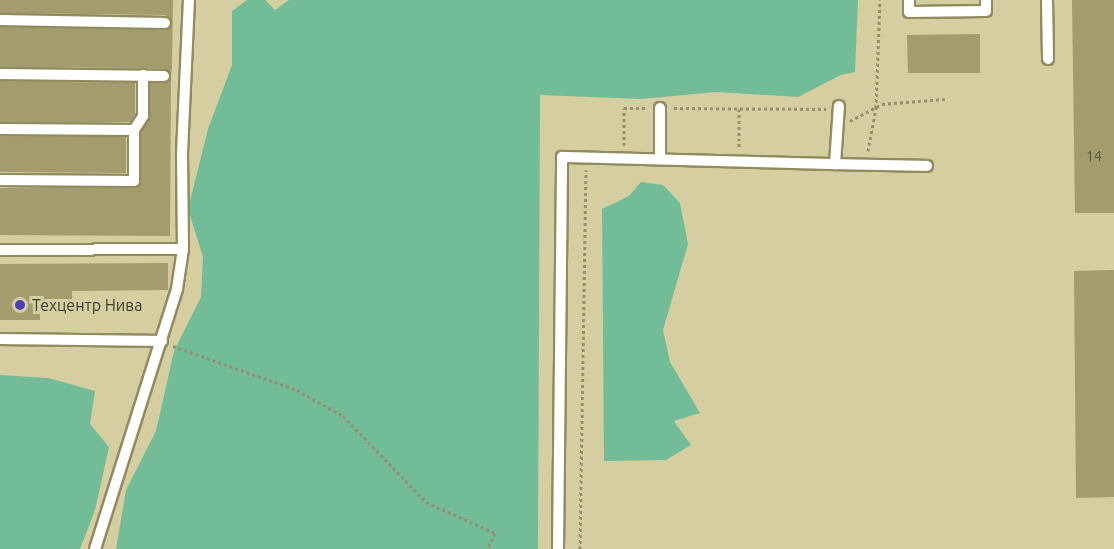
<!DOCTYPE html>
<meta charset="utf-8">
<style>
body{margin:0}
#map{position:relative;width:1114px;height:549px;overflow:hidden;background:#d5cea0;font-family:Ubuntu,sans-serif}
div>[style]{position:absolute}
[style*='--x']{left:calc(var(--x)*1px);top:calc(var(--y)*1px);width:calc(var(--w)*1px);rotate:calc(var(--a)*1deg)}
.green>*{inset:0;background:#72bd97}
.building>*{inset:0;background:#a29c6f}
.path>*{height:3px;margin-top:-1.5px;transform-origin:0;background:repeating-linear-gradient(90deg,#958f6d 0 3px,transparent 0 6px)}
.roads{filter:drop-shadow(2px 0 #918b5e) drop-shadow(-2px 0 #918b5e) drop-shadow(0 2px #918b5e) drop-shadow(0 -2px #918b5e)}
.lane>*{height:10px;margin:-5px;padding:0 5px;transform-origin:5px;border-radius:5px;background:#fff}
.dots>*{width:16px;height:16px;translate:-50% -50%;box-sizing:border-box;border:3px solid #d5cea0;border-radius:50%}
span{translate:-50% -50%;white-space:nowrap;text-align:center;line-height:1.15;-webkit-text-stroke:6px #d5cea0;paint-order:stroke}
.number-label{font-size:14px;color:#58543a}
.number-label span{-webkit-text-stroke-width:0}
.poi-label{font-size:16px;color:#3f3c29}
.left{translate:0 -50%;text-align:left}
</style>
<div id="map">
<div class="green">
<div style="clip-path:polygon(247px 0,265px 0,275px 10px,289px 0,858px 0,855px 72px,841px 75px,798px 97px,717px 92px,641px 99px,540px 95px,538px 549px,116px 549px,126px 490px,156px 431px,174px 351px,201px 297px,203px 257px,188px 209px,208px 129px,232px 65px,232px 11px)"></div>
<div style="clip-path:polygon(641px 182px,663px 185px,680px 203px,688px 244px,663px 330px,670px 362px,700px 413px,674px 421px,691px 445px,666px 460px,604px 461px,602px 209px,629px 196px)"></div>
<div style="clip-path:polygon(0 375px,48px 378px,95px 391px,90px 424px,109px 447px,95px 510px,80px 549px,0 549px)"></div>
</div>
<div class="building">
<div style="clip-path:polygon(0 0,173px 0,172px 67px,171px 74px,165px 69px,144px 68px,0 67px,0 27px,165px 30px,172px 23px,165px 15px,0 13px)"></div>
<div style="clip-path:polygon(1072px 0,1114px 0,1114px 213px,1075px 213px)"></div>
<div style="clip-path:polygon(980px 34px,980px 73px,908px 73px,907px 35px)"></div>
<div style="clip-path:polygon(171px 78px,170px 236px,0 235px,0 188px,138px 187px,141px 132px,150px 116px,150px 83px,164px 83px)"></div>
<div style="clip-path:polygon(0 81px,135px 83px,135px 114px,130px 122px,0 122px)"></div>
<div style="clip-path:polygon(0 136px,126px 137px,126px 173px,0 172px)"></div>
<div style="clip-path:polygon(168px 263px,168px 290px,72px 291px,72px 310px,40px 310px,40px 320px,0 320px,0 264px)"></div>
<div style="clip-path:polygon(1114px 270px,1114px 497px,1076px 498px,1074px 271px)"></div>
</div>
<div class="path">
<div style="--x:674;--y:108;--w:152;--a:0.4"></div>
<div style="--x:850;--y:121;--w:36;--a:-28"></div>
<div style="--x:882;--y:104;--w:63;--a:-4.5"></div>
<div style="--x:624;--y:145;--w:37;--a:-90"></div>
<div style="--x:624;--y:108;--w:22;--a:0"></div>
<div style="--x:739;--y:147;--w:38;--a:-90"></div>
<div style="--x:868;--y:151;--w:44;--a:-79.5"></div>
<div style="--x:876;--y:108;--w:108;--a:-87.9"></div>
<div style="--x:173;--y:346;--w:132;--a:19.5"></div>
<div style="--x:297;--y:390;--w:53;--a:29.5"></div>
<div style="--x:343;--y:416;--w:120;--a:46"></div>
<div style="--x:426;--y:502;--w:76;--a:24.2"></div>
<div style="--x:495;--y:533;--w:17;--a:114"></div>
<div style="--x:580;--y:549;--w:379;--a:-89.1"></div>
</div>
<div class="roads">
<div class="lane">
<div style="--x:909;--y:0;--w:12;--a:90"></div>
<div style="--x:909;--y:12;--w:77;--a:-0.7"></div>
<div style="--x:986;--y:11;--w:11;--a:-90"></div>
<div style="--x:1047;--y:0;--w:59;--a:89"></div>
<div style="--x:0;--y:20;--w:165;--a:1"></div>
<div style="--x:0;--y:74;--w:164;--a:0.7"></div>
<div style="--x:0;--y:129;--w:134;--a:0.4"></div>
<div style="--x:660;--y:159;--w:51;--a:-90"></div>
<div style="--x:835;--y:164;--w:92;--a:1.2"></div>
<div style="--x:0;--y:180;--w:134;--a:0.4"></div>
<div style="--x:134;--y:181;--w:51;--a:-90"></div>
<div style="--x:134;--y:130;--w:17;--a:-57"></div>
<div style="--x:143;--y:116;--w:41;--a:-90"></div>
<div style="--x:0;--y:250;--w:183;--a:-0.3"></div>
<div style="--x:0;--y:339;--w:162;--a:0.7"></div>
<div style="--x:95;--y:549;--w:273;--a:-72.5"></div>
<div style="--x:177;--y:289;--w:40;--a:-81.5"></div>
<div style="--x:183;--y:249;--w:96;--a:-90.6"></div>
<div style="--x:182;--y:153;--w:153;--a:-87.4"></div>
<div style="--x:558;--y:549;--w:392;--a:-89.4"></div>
<div style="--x:562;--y:157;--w:273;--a:1.5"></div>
<div style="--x:835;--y:164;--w:58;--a:-86.1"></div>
</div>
</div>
<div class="dots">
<div style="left:20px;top:305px;background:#4c40b6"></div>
</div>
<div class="number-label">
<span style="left:1094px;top:156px">14</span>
</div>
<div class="poi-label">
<span class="left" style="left:32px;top:305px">Техцентр Нива</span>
</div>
</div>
